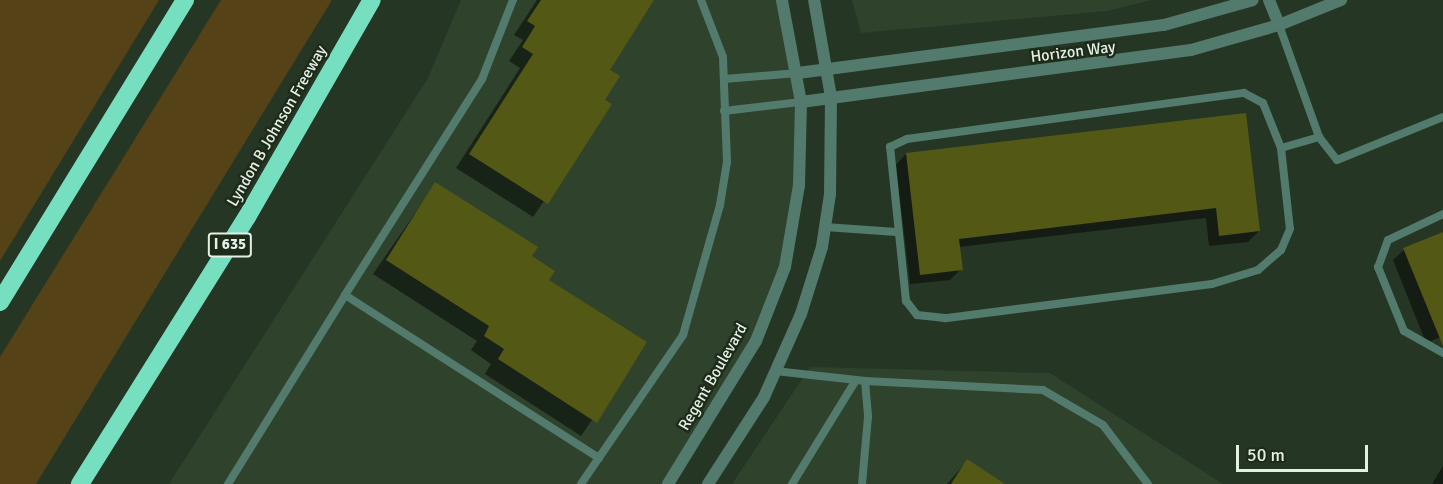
<!DOCTYPE html>
<style>
body{margin:0}
#map{position:relative;width:1443px;height:484px;overflow:hidden;background:#263625;font-family:Signika,sans-serif}
div>[style]{position:absolute}
[style*='--x']{left:calc(var(--x)*1px);top:calc(var(--y)*1px);width:calc(var(--w)*1px);rotate:calc(var(--a)*1deg)}
.built>*{inset:0;background:#2e422c}
.green>*{inset:0;background:#554217}
.shadow>*{inset:0;background:#0007}
.building>*{inset:0;background:#535815}
.service>*{height:8px;margin:-4px;padding:0 4px;transform-origin:4px;border-radius:4px;background:#527a6d}
.tertiary>*{height:12px;margin:-6px;padding:0 6px;transform-origin:6px;border-radius:6px;background:#527a6d}
.motorway>*{height:18px;margin:-9px;padding:0 9px;transform-origin:9px;border-radius:9px;background:#76dfbf}
span{translate:-50% -50%;white-space:nowrap;text-align:center;line-height:1.15;-webkit-text-stroke:5px #1d2b1b;paint-order:stroke}
.shield-label span{padding:2px 4px;background:#1d2b1b;border:2px solid;border-radius:4px;-webkit-text-stroke-width:0}
.shield-label{font-size:15px;color:#e6efe5;font-weight:700}
.street-label{font-size:16px;color:#e6efe5}
.scale{position:absolute;left:1236px;top:445px;width:132px;height:27px;box-sizing:border-box;border:3px solid #e6efe5;border-top:0;padding-left:8px;font-size:18px;line-height:21px;white-space:nowrap;color:#e6efe5;-webkit-text-stroke:4px #1d2b1b;paint-order:stroke}
</style>
<div id="map">
<div class="built">
<div style="clip-path:polygon(461px 0,782px 0,800px 83px,793px 227px,764px 321px,668px 484px,169px 484px,428px 78px)"></div>
<div style="clip-path:polygon(852px 0,1151px 0,1107px 11px,861px 33px)"></div>
<div style="clip-path:polygon(810px 367px,1050px 373px,1223px 484px,732px 484px)"></div>
</div>
<div class="green">
<div style="clip-path:polygon(0 0,159px 0,0 261px)"></div>
<div style="clip-path:polygon(221px 0,332px 0,36px 484px,0 484px,0 357px)"></div>
</div>
<div class="shadow">
<div style="clip-path:polygon(537px 0,652px 0,608px 70px,603px 100px,610px 105px,533px 217px,456px 168px,520px 68px,509px 61px,523px 40px,514px 35px)"></div>
<div style="clip-path:polygon(1245px 115px,1259px 231px,1248px 242px,1209px 246px,1206px 218px,959px 247px,961px 269px,950px 280px,910px 284px,896px 165px,906px 154px)"></div>
<div style="clip-path:polygon(436px 183px,530px 256px,547px 280px,645px 343px,581px 436px,485px 374px,491px 364px,471px 350px,477px 341px,373px 274px)"></div>
<div style="clip-path:polygon(1443px 234px,1443px 336px,1426px 343px,1393px 260px,1404px 250px)"></div>
<div style="clip-path:polygon(967px 461px,1003px 484px,947px 484px)"></div>
<div style="clip-path:polygon(1443px 466px,1443px 484px,1432px 484px)"></div>
</div>
<div class="building">
<div style="clip-path:polygon(541px 0,654px 0,610px 70px,620px 76px,605px 100px,612px 104px,548px 204px,469px 154px,533px 54px,522px 47px,535px 26px,527px 21px)"></div>
<div style="clip-path:polygon(1246px 113px,1260px 231px,1219px 236px,1216px 208px,959px 239px,963px 270px,920px 275px,906px 153px)"></div>
<div style="clip-path:polygon(435px 182px,538px 247px,532px 256px,555px 271px,549px 280px,647px 342px,597px 423px,498px 359px,504px 349px,484px 336px,489px 326px,386px 260px)"></div>
<div style="clip-path:polygon(1443px 232px,1443px 346px,1403px 248px)"></div>
<div style="clip-path:polygon(967px 459px,1005px 484px,951px 484px)"></div>
</div>
<div class="service">
<div style="--x:1279;--y:25;--w:119;--a:70.3"></div>
<div style="--x:1319;--y:137;--w:29;--a:52"></div>
<div style="--x:1337;--y:160;--w:114;--a:-22.1"></div>
<div style="--x:724;--y:79;--w:74;--a:-4.6"></div>
<div style="--x:724;--y:111;--w:78;--a:-6.7"></div>
<div style="--x:1281;--y:148;--w:81;--a:83.7"></div>
<div style="--x:1290;--y:229;--w:23;--a:113"></div>
<div style="--x:1281;--y:250;--w:30;--a:139"></div>
<div style="--x:1258;--y:270;--w:48;--a:163.1"></div>
<div style="--x:1212;--y:284;--w:269;--a:172.7"></div>
<div style="--x:945;--y:318;--w:28;--a:-174"></div>
<div style="--x:917;--y:315;--w:18;--a:-128"></div>
<div style="--x:906;--y:301;--w:155;--a:-95.9"></div>
<div style="--x:890;--y:147;--w:19;--a:-25"></div>
<div style="--x:907;--y:139;--w:340;--a:-7.8"></div>
<div style="--x:1244;--y:93;--w:21;--a:28"></div>
<div style="--x:1263;--y:103;--w:48;--a:68.2"></div>
<div style="--x:1281;--y:148;--w:40;--a:-16"></div>
<div style="--x:1443;--y:214;--w:61;--a:154.7"></div>
<div style="--x:1388;--y:240;--w:29;--a:110"></div>
<div style="--x:1378;--y:267;--w:69;--a:67.9"></div>
<div style="--x:1404;--y:331;--w:45;--a:29.4"></div>
<div style="--x:825;--y:227;--w:71;--a:4"></div>
<div style="--x:345;--y:295;--w:256;--a:-57.6"></div>
<div style="--x:482;--y:79;--w:85;--a:-68.6"></div>
<div style="--x:775;--y:371;--w:91;--a:6.3"></div>
<div style="--x:865;--y:381;--w:36;--a:85"></div>
<div style="--x:868;--y:417;--w:67;--a:95.1"></div>
<div style="--x:865;--y:381;--w:178;--a:2.9"></div>
<div style="--x:1043;--y:390;--w:69;--a:30.3"></div>
<div style="--x:1103;--y:425;--w:74;--a:52.7"></div>
<div style="--x:228;--y:484;--w:222;--a:-58.2"></div>
<div style="--x:345;--y:295;--w:302;--a:32.7"></div>
<div style="--x:581;--y:484;--w:181;--a:-55.6"></div>
<div style="--x:683;--y:335;--w:135;--a:-74.1"></div>
<div style="--x:720;--y:205;--w:44;--a:-80.8"></div>
<div style="--x:727;--y:162;--w:105;--a:-92.2"></div>
<div style="--x:723;--y:57;--w:61;--a:-111.1"></div>
<div style="--x:792;--y:484;--w:122;--a:-58.4"></div>
</div>
<div class="tertiary">
<div style="--x:1269;--y:0;--w:27;--a:68"></div>
<div style="--x:798;--y:73;--w:369;--a:-7.5"></div>
<div style="--x:1164;--y:25;--w:92;--a:-15.7"></div>
<div style="--x:801;--y:102;--w:393;--a:-7.6"></div>
<div style="--x:1191;--y:50;--w:91;--a:-15.9"></div>
<div style="--x:1279;--y:25;--w:67;--a:-22"></div>
<div style="--x:668;--y:484;--w:168;--a:-58.4"></div>
<div style="--x:756;--y:341;--w:79;--a:-68.6"></div>
<div style="--x:785;--y:267;--w:83;--a:-80.3"></div>
<div style="--x:799;--y:185;--w:83;--a:-88.6"></div>
<div style="--x:801;--y:102;--w:104;--a:-100.6"></div>
<div style="--x:708;--y:484;--w:103;--a:-57.2"></div>
<div style="--x:764;--y:397;--w:91;--a:-66"></div>
<div style="--x:801;--y:314;--w:70;--a:-72.6"></div>
<div style="--x:822;--y:247;--w:54;--a:-81.4"></div>
<div style="--x:830;--y:194;--w:97;--a:-89.4"></div>
<div style="--x:831;--y:97;--w:98;--a:-99.9"></div>
</div>
<div class="motorway">
<div style="--x:0;--y:302;--w:354;--a:-58.5"></div>
<div style="--x:80;--y:484;--w:315;--a:-58"></div>
<div style="--x:247;--y:217;--w:250;--a:-60.1"></div>
</div>
<div class="shield-label">
<span style="left:230px;top:245px">I 635</span>
</div>
<div class="street-label">
<span style="left:1073px;top:52px;rotate:-7deg">Horizon Way</span>
<span style="left:277px;top:126px;rotate:-60deg">Lyndon B Johnson Freeway</span>
<span style="left:713px;top:377px;rotate:-60deg">Regent Boulevard</span>
</div>
<div class="scale">50 m</div>
</div>
